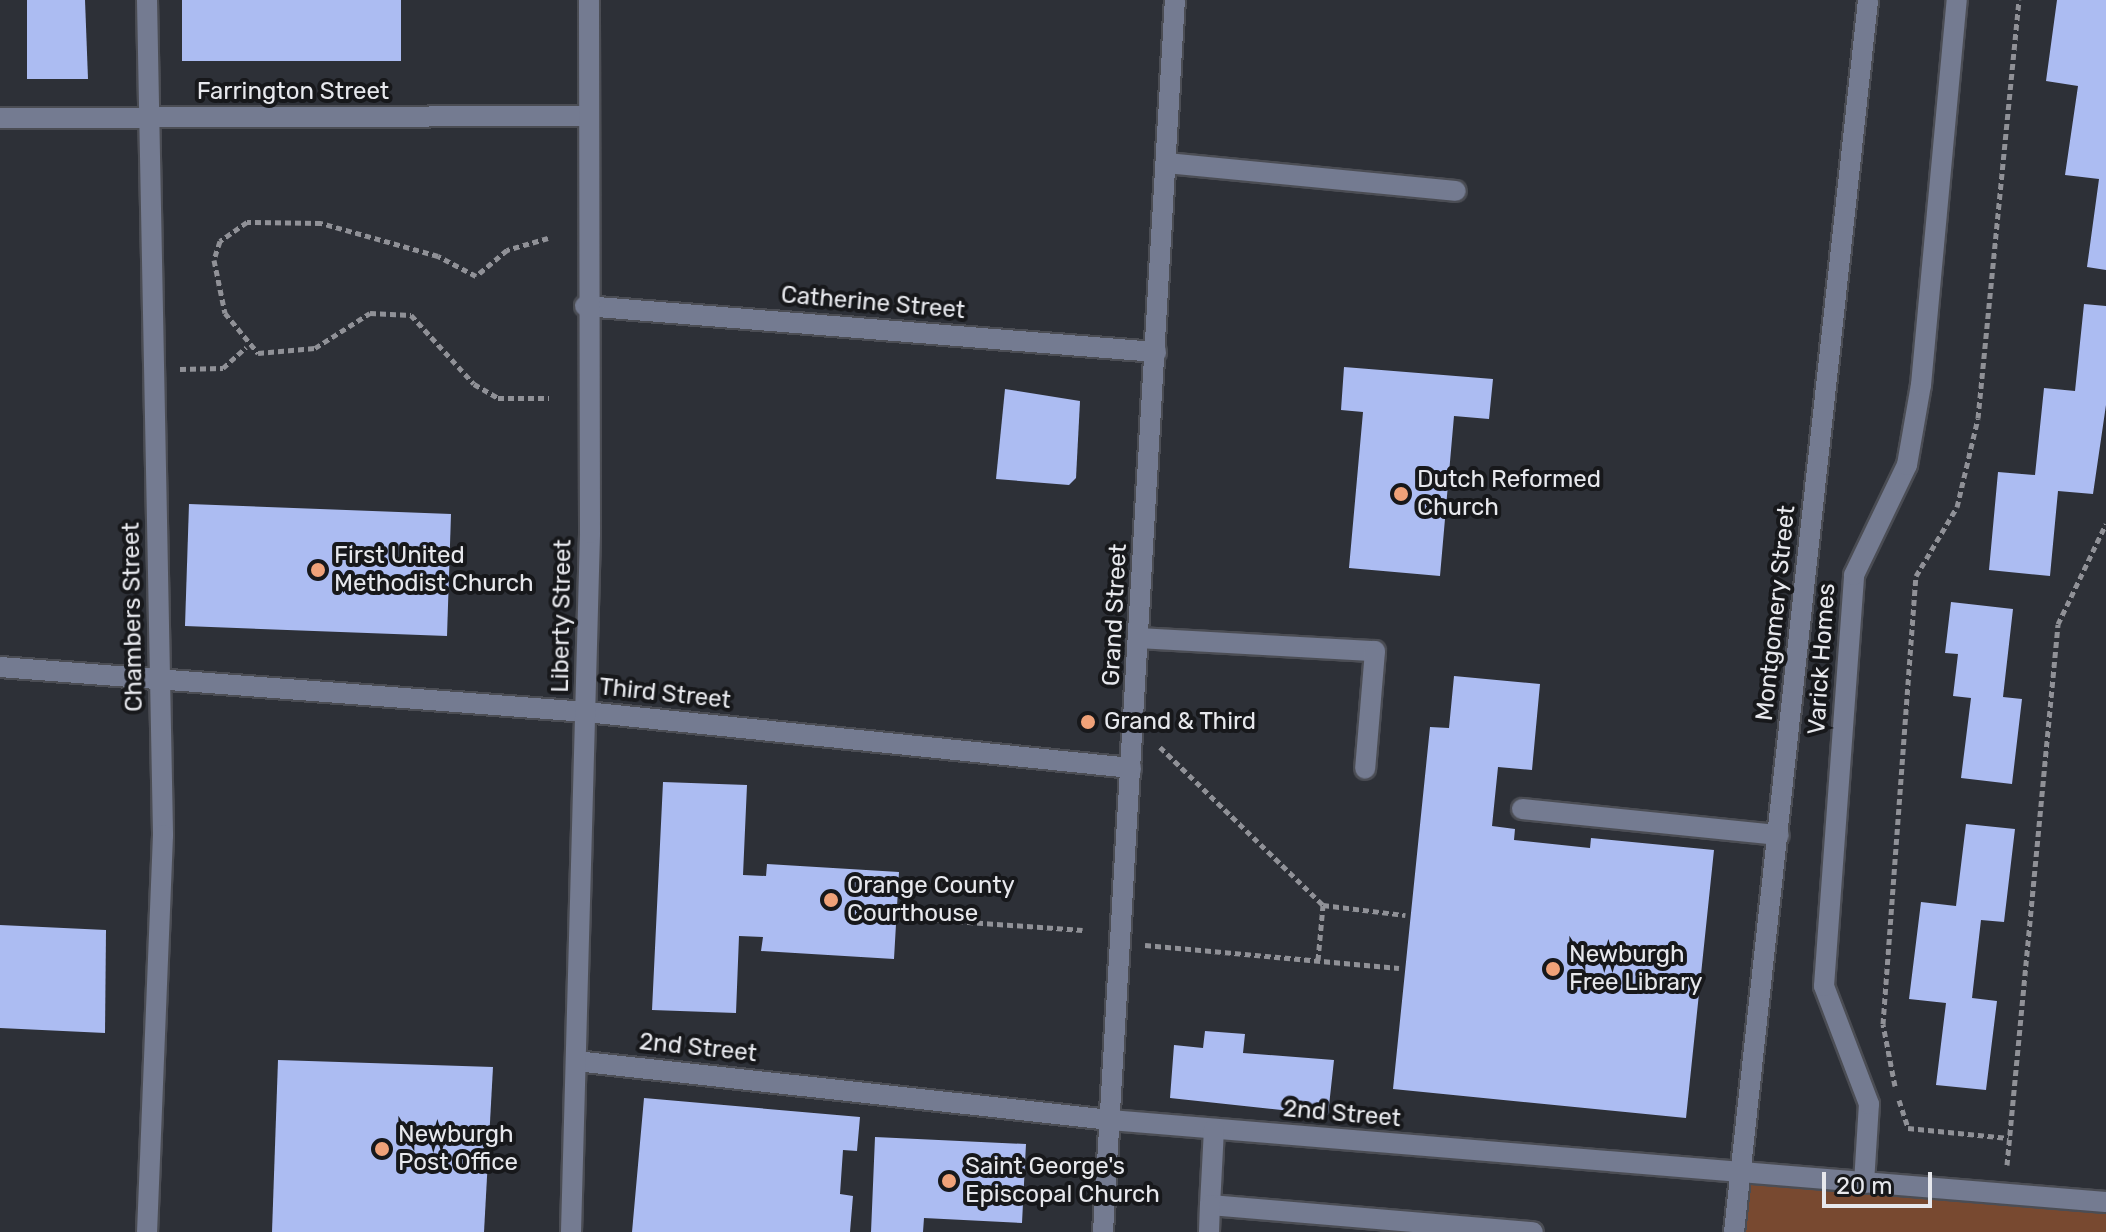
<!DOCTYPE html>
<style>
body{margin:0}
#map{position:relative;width:2106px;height:1232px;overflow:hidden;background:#2d3037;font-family:Rubik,sans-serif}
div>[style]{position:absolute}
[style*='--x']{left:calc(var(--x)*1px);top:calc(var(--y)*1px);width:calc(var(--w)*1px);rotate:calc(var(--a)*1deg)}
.green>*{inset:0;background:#784930}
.building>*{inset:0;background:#acbcf2}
.path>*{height:5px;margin-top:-2.5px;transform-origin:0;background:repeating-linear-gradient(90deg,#909197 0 6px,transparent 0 10px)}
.roads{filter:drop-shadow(2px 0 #4b4d54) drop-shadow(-2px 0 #4b4d54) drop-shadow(0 2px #4b4d54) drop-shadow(0 -2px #4b4d54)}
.minor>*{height:20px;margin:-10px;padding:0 10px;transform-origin:10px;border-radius:10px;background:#747b91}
.dots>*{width:22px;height:22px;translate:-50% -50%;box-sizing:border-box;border:4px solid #17181b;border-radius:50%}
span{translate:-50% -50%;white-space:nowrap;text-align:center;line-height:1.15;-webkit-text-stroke:8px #17181b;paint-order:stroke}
.street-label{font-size:24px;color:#e7e8ed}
.poi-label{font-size:24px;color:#e7e8ed}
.left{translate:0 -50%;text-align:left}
.scale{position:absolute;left:1822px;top:1172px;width:110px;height:36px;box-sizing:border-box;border:4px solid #e7e8ed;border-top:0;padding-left:10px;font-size:24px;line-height:28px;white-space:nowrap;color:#e7e8ed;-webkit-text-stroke:6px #17181b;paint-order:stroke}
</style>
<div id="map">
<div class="green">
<div style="clip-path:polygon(1739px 1174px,2106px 1202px,2106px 1232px,1733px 1232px)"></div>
</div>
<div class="building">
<div style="clip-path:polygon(27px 0,85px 0,88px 79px,27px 79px)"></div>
<div style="clip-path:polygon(182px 0,401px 0,401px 61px,182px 61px)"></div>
<div style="clip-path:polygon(2057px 0,2106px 0,2106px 270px,2087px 267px,2099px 179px,2065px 175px,2078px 86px,2046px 81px)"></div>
<div style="clip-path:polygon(2084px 304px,2106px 306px,2106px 405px,2093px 494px,2058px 491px,2050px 576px,1989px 570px,1998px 472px,2035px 475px,2044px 388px,2075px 391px)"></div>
<div style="clip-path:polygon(1344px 367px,1493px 379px,1489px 419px,1454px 416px,1440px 576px,1349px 568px,1363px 412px,1341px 410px)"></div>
<div style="clip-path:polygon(1005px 389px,1080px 401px,1076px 478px,1069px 485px,996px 479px)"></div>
<div style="clip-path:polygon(189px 504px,451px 514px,447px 636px,185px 626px)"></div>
<div style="clip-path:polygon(1951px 602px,2013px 609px,2003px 697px,2022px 699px,2012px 784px,1961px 778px,1971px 698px,1953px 696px,1958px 654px,1945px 653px)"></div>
<div style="clip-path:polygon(1454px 676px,1540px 684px,1532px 770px,1498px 767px,1492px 826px,1515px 829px,1514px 840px,1590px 848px,1591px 838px,1714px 850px,1686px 1118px,1393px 1089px,1430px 727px,1449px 728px)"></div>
<div style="clip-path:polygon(663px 782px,747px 785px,743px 875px,766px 876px,767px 864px,899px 872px,894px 959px,761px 951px,763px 937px,739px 936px,736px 1013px,652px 1010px)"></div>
<div style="clip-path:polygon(1966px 824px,2015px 829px,2004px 922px,1981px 920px,1972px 998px,1997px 1001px,1986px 1090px,1936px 1085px,1946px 1003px,1909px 999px,1921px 902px,1956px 906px)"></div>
<div style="clip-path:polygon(0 925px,106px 930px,105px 1033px,0 1028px)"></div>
<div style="clip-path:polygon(1205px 1031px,1245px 1034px,1243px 1053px,1334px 1060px,1328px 1115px,1170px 1098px,1174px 1045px,1203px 1048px)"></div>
<div style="clip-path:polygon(278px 1060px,493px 1067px,484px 1232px,272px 1232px)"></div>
<div style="clip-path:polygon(644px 1098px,860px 1117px,857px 1151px,843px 1150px,840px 1194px,853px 1196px,850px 1232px,632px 1232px)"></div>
<div style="clip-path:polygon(875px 1137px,1026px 1144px,1022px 1223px,924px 1218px,923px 1232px,871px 1232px)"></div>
</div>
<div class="path">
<div style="--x:548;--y:238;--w:43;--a:163.7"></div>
<div style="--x:507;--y:250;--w:40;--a:140"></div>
<div style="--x:476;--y:276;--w:43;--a:-152.2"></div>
<div style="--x:438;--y:256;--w:122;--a:-164.2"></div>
<div style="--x:321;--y:223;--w:74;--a:-179.2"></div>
<div style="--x:247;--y:222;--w:33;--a:145"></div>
<div style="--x:220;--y:241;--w:20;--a:108"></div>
<div style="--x:214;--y:260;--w:54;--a:78.3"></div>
<div style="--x:225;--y:313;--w:52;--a:50.5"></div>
<div style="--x:258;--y:353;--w:57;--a:-5"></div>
<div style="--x:315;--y:348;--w:65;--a:-32.5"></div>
<div style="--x:370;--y:313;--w:41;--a:2.8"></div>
<div style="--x:411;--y:315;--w:93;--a:47.6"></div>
<div style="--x:474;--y:384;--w:28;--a:30"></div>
<div style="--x:498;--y:398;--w:51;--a:0"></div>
<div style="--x:180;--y:369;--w:43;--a:-1.3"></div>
<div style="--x:223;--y:368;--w:31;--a:-42"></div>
<div style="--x:1160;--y:747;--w:227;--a:44.1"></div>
<div style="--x:897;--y:917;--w:186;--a:4"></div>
<div style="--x:1145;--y:945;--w:255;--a:5.2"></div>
<div style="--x:1318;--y:960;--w:55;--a:-84.8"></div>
<div style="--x:1323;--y:905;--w:83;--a:7"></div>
<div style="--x:1895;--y:1086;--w:63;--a:-101"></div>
<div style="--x:1883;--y:1024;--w:449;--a:-85.8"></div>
<div style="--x:1916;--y:576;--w:80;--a:-59.3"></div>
<div style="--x:1957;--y:507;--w:91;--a:-76.7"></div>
<div style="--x:1978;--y:418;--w:420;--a:-84.4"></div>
<div style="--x:1899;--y:1100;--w:29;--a:72"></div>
<div style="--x:1908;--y:1128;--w:101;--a:5.7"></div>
<div style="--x:2007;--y:1165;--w:543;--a:-84.61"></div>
<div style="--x:2058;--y:624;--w:111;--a:-64.4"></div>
</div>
<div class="roads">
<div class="minor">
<div style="--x:147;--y:0;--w:835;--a:88.9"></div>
<div style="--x:163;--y:835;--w:397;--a:92.3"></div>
<div style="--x:0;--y:118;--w:587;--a:-0.2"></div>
<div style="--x:1166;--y:163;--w:291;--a:5.5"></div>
<div style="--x:585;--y:306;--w:573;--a:4.61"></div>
<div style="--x:1139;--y:638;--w:236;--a:3.2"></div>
<div style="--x:1375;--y:651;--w:118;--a:94.8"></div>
<div style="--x:0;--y:667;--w:588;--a:4.39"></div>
<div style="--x:586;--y:712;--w:548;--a:5.87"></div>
<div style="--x:1522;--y:809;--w:258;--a:5.8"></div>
<div style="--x:576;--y:1061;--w:537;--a:6.3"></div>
<div style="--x:1110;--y:1120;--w:999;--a:4.71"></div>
<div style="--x:1214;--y:1129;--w:76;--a:93"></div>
<div style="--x:1210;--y:1205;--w:324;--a:4.8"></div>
<div style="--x:1864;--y:1183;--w:79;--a:-86.4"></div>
<div style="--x:1869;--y:1104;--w:126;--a:-110.9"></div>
<div style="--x:1824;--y:986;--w:412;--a:-85.8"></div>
<div style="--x:1854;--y:575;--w:122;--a:-64.3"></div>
<div style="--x:1907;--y:465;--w:81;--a:-80.1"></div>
<div style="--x:1921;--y:385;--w:387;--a:-84.7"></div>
<div style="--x:571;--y:1232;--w:699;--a:-88.44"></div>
<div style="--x:590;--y:533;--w:533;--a:-90.11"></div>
<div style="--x:1103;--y:1232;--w:1234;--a:-86.66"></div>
<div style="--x:1209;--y:1232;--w:27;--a:-88"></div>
<div style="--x:1734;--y:1232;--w:1239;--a:-83.79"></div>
</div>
</div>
<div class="dots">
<div style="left:1401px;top:494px;background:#f0a279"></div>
<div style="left:318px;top:570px;background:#f0a279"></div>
<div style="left:1088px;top:722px;background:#f0a279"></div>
<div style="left:831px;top:900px;background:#f0a279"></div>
<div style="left:1553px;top:969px;background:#f0a279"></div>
<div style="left:382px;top:1149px;background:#f0a279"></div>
<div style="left:949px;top:1181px;background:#f0a279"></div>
</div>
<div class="street-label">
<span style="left:293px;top:92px">Farrington Street</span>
<span style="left:873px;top:303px;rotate:5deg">Catherine Street</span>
<span style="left:1776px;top:613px;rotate:-84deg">Montgomery Street</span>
<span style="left:1115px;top:615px;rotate:-87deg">Grand Street</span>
<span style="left:562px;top:616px;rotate:-89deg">Liberty Street</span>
<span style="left:133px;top:617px;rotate:-91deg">Chambers Street</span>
<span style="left:1822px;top:659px;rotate:-86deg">Varick Homes</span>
<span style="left:665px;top:694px;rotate:6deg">Third Street</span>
<span style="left:698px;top:1048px;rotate:6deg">2nd Street</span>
<span style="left:1342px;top:1114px;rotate:5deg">2nd Street</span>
</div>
<div class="poi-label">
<span class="left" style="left:1417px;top:494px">Dutch Reformed<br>Church</span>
<span class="left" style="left:334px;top:570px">First United<br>Methodist Church</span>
<span class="left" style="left:1104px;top:722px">Grand &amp; Third</span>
<span class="left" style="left:847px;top:900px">Orange County<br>Courthouse</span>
<span class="left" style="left:1569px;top:969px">Newburgh<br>Free Library</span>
<span class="left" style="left:398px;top:1149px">Newburgh<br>Post Office</span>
<span class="left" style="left:965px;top:1181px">Saint George's<br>Episcopal Church</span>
</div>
<div class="scale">20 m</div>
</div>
